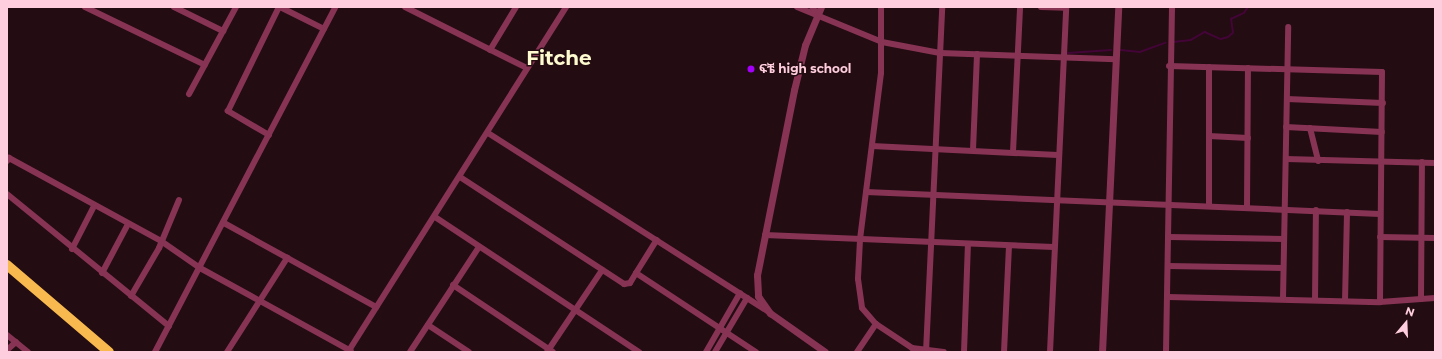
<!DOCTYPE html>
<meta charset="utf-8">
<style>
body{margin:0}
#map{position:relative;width:1442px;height:359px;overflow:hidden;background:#230c12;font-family:Montserrat,"Noto Sans Ethiopic",sans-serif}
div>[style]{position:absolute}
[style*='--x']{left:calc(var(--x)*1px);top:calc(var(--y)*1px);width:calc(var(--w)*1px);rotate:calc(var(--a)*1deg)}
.stream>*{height:1.5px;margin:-0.75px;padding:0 0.75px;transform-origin:0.75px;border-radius:0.75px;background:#430537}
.minor>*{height:6px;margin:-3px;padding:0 3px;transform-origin:3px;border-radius:3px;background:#873354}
.tertiary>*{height:7px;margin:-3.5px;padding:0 3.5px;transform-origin:3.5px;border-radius:3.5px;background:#873354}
.trunk>*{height:10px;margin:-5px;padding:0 5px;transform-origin:5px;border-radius:5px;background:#f8ba4f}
.dots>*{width:11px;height:11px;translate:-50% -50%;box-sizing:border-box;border:2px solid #230c12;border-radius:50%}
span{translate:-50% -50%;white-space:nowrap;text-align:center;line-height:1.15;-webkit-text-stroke:3px #230c12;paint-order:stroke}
.poi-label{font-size:12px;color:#ffcede;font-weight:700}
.left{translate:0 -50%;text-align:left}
.town-label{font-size:20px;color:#fffbd0;font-weight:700}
.frame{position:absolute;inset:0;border:8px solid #ffcede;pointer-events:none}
.north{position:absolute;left:1386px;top:303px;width:40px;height:40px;-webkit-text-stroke:3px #230c12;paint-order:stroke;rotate:19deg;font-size:11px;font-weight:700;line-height:16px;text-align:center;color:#ffcede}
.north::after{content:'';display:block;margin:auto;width:14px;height:18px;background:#ffcede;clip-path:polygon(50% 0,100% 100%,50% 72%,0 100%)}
</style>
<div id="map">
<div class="stream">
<div style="--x:1173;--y:42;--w:18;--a:-6"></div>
<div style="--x:1191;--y:40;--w:16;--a:-30"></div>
<div style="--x:1205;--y:32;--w:17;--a:24"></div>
<div style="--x:1221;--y:39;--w:7;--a:-16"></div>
<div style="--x:1228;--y:37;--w:6;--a:-39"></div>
<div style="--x:1233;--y:33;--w:14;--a:-98"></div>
<div style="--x:1231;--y:19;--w:14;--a:-25"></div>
<div style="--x:1244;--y:13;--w:7;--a:-56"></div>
<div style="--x:1121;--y:50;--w:19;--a:6"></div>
<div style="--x:1140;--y:52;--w:27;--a:-20"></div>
<div style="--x:1068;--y:53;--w:43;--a:-4"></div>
</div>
<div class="minor">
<div style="--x:85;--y:7;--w:133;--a:25.8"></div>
<div style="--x:174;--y:7;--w:55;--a:26.1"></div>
<div style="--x:280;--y:7;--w:49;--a:26.6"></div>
<div style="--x:405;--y:7;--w:136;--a:26.6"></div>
<div style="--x:797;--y:7;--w:92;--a:22.4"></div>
<div style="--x:882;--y:42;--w:59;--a:10.7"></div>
<div style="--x:940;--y:53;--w:176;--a:2"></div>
<div style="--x:812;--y:7;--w:10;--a:53"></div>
<div style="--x:881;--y:7;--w:66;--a:90"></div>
<div style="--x:881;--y:73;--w:168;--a:97.2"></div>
<div style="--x:860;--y:240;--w:39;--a:93"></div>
<div style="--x:858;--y:279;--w:29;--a:82"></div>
<div style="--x:862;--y:308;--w:21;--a:49"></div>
<div style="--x:876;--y:324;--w:43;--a:33.7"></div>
<div style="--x:912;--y:348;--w:32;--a:7"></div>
<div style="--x:1041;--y:7;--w:25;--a:2"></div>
<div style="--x:490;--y:50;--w:50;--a:-58.8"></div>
<div style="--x:1169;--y:66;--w:213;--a:1.6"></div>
<div style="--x:1382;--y:72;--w:230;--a:90.5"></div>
<div style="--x:189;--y:94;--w:99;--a:-61.6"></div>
<div style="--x:1287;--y:99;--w:96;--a:2.4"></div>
<div style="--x:1286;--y:127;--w:96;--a:3"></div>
<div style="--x:1310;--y:128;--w:34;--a:76"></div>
<div style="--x:488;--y:133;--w:333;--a:32.5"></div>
<div style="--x:269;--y:135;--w:48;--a:-149.7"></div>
<div style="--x:228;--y:111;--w:116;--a:-63.9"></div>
<div style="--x:1209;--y:136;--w:39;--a:3"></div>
<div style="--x:872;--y:146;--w:186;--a:2.8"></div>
<div style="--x:973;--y:150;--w:96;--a:-87.6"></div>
<div style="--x:1013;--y:152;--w:145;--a:-87.2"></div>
<div style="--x:1286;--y:159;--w:149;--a:1.5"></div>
<div style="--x:7;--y:161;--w:4;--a:-56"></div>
<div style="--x:9;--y:158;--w:173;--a:28.6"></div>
<div style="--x:161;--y:241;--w:47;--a:34.7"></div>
<div style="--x:200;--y:268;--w:172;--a:28.8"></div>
<div style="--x:460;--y:177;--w:196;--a:33.1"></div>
<div style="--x:624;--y:284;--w:6;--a:-9"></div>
<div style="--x:630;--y:283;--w:12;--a:-59"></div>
<div style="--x:636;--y:273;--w:144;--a:33.4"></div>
<div style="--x:866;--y:192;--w:514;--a:2.45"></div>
<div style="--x:7;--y:194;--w:209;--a:39.2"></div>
<div style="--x:1209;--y:205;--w:138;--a:-90"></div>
<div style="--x:1247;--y:206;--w:138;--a:-89.6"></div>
<div style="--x:435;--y:217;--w:245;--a:33.5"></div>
<div style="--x:224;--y:223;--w:174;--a:28.9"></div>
<div style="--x:765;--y:235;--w:289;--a:2.4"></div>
<div style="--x:1169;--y:237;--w:115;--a:1"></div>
<div style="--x:1380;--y:237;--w:55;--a:1"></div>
<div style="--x:72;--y:249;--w:48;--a:-62.9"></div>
<div style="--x:1168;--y:266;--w:115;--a:1"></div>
<div style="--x:102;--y:273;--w:55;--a:-62"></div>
<div style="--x:636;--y:273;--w:39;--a:-58"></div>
<div style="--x:453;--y:285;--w:120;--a:33.8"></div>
<div style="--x:131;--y:296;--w:56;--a:-59.7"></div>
<div style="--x:159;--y:248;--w:52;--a:-67.4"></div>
<div style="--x:1168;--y:297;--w:212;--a:1.4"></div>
<div style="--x:1380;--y:302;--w:55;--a:-4.2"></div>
<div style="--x:1283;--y:299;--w:272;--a:-88.9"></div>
<div style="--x:1421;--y:299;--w:137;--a:-89.6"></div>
<div style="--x:1315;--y:300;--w:90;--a:-89.4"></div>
<div style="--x:1345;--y:301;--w:89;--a:-88.7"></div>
<div style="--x:428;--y:325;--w:49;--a:33.4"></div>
<div style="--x:7;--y:335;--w:27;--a:39"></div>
<div style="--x:7;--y:350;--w:12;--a:-42"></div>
<div style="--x:155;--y:352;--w:389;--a:-62.4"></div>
<div style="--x:227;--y:352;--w:112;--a:-57.4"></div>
<div style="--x:348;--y:352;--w:408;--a:-57.7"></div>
<div style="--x:410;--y:352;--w:126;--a:-56.7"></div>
<div style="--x:547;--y:352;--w:99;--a:-56.1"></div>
<div style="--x:706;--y:352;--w:68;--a:-60"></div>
<div style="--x:715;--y:352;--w:63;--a:-59.3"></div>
<div style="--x:857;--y:352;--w:34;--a:-56"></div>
<div style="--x:926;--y:352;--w:345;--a:-87.3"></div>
<div style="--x:964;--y:352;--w:108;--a:-87.9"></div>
<div style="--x:1004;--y:352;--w:106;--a:-87.3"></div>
<div style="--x:1050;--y:352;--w:345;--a:-87.3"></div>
<div style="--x:1166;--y:352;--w:345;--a:-89"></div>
</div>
<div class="tertiary">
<div style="--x:821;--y:7;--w:41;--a:112.8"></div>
<div style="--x:805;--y:45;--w:46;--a:103.7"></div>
<div style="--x:794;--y:90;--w:189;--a:101.3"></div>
<div style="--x:757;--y:275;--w:21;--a:87"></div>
<div style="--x:758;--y:296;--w:21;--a:55"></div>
<div style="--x:770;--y:313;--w:67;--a:35.3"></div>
<div style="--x:1102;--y:352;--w:345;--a:-87.3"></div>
</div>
<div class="trunk">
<div style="--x:7;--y:265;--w:134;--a:40.5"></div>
</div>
<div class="dots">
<div style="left:751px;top:69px;background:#a400f9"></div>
</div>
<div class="poi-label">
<span class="left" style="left:759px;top:69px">ፍቼ high school</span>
</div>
<div class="town-label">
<span style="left:559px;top:58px">Fitche</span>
</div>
<div class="frame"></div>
<div class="north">N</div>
</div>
